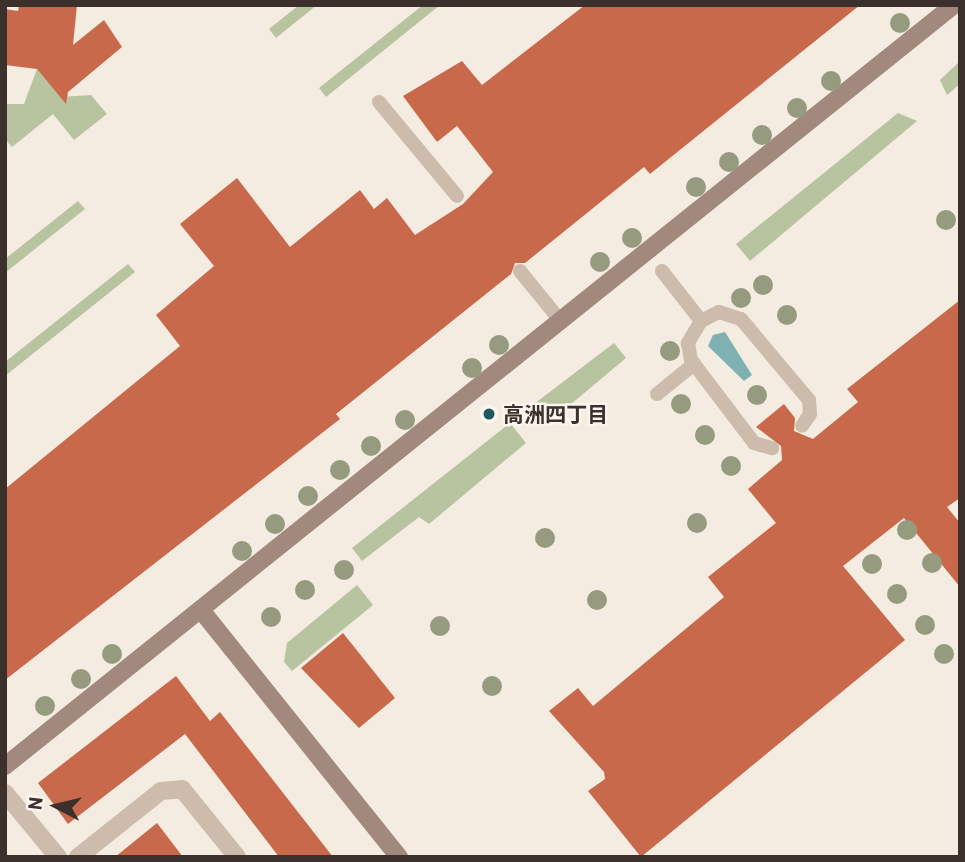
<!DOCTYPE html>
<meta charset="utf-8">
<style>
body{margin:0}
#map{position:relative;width:965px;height:862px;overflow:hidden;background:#f4ebe1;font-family:Barlow,"Noto Sans JP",sans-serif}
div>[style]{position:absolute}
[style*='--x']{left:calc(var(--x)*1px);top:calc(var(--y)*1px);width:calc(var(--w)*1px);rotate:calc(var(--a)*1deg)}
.green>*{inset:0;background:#b8c4a0}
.water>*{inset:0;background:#7fb0b2}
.building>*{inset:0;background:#c8694b}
.lane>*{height:14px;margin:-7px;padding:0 7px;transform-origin:7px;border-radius:7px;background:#cdbbac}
.street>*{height:18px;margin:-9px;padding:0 9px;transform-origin:9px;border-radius:9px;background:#cdbbac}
.secondary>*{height:18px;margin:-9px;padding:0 9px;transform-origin:9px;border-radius:9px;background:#a18a7d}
.trees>*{width:20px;height:20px;margin:-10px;border-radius:50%;background:#969b7f}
.dots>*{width:19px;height:19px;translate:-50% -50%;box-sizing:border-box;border:4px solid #fbf5ee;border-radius:50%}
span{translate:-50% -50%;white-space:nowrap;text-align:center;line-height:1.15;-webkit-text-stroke:5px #fbf5ee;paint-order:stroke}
.poi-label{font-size:21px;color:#3b302b;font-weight:700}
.left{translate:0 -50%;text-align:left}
.frame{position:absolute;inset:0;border:7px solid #3b302b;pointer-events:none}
.north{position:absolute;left:21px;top:771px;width:70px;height:70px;-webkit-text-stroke:5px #fbf5ee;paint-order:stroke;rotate:277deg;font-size:19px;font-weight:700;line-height:28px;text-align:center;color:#3b302b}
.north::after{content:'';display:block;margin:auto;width:24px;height:32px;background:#3b302b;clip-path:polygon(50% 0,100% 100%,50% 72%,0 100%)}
</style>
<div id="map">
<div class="green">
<div style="clip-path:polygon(299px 5px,317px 5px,276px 38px,269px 29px)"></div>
<div style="clip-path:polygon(423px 5px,440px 5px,326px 97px,319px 88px)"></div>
<div style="clip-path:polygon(960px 61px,960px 84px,947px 95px,940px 80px)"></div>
<div style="clip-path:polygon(37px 69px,61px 97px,91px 95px,107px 114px,74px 140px,53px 114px,12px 147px,5px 139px,5px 104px,24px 104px)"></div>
<div style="clip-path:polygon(898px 113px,917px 121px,750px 261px,736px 244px)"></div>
<div style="clip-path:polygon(78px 201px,85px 209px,5px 273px,5px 259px)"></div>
<div style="clip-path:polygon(128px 264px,135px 272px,5px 376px,5px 362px)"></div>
<div style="clip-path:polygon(614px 343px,626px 358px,545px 426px,530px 407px)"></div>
<div style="clip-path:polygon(510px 423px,526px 443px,429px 524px,419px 517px,362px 561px,352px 548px)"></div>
<div style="clip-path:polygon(357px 585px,373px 605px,292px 671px,284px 662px,287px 643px)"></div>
</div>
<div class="water">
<div style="clip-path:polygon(725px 332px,752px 375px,744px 381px,708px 346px,713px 335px)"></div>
</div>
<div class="building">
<div style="clip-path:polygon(19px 5px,77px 5px,73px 45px,104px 20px,122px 47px,68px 92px,66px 104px,37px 69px,5px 65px,5px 9px,18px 11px)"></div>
<div style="clip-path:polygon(585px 5px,860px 5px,650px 174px,644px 167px,525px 263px,515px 263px,511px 274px,336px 414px,340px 419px,5px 680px,5px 489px,180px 346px,156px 315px,214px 266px,180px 224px,237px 178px,290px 247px,360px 190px,374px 209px,387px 198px,415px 235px,463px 204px,493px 172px,457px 126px,437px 142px,403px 96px,462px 61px,482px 85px)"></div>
<div style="clip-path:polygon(960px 300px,960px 498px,947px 507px,960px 523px,960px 587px,904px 518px,843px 566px,905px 640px,641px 857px,588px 791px,605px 779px,604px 772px,549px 711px,578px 688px,593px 706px,724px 597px,708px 577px,776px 523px,748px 489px,782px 460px,781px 446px,756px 427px,784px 404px,795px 418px,794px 431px,813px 439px,858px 402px,847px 389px)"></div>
<div style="clip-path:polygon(343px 633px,395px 698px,359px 728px,301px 668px)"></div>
<div style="clip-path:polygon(176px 676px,210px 721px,220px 712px,333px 857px,279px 857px,185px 734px,68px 824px,38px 783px)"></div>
<div style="clip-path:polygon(157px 823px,183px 857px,115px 857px)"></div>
</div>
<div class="lane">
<div style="--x:379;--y:102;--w:122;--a:50.3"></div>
<div style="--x:520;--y:271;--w:62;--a:50.9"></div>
<div style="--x:662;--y:271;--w:63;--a:52"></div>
<div style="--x:701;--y:321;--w:20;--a:-27"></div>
<div style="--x:719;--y:312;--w:23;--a:18"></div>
<div style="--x:741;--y:319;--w:106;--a:50"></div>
<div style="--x:809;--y:400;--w:14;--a:86"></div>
<div style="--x:810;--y:414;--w:14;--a:124"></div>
<div style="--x:701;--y:321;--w:26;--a:121"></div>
<div style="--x:688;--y:343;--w:17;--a:80"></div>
<div style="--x:691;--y:360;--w:104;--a:52.8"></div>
<div style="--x:754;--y:443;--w:19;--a:16"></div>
<div style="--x:657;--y:394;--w:48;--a:-39"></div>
</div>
<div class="street">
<div style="--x:5;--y:793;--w:83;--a:50.4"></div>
<div style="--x:78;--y:857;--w:106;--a:-38.5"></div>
<div style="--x:161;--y:791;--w:21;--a:-5"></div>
<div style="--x:182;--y:789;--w:87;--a:51"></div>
</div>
<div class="secondary">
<div style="--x:201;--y:610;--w:317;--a:51.3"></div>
<div style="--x:5;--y:766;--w:1216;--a:-38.73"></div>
</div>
<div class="trees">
<div style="left:900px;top:23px"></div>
<div style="left:831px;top:81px"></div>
<div style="left:797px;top:108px"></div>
<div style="left:762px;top:135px"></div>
<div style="left:729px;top:162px"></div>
<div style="left:696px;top:187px"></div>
<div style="left:946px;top:220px"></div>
<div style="left:632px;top:238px"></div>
<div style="left:600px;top:262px"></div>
<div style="left:763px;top:285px"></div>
<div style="left:741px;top:298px"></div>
<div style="left:787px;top:315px"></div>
<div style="left:499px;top:345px"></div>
<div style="left:670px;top:351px"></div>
<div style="left:472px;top:368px"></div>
<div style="left:757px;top:395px"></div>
<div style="left:681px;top:404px"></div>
<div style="left:405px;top:420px"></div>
<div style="left:705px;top:435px"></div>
<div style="left:371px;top:446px"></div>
<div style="left:731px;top:466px"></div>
<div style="left:340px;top:470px"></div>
<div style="left:308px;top:496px"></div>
<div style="left:697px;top:523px"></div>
<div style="left:275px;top:524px"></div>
<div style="left:907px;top:530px"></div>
<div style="left:545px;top:538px"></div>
<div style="left:242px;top:551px"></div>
<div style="left:932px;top:563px"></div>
<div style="left:872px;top:564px"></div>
<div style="left:344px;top:570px"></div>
<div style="left:305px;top:590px"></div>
<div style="left:897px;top:594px"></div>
<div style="left:597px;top:600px"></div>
<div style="left:271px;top:617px"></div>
<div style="left:925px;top:625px"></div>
<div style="left:440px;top:626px"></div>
<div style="left:112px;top:654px"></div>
<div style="left:944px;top:654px"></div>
<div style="left:81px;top:679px"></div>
<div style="left:492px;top:686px"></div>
<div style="left:45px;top:706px"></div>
</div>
<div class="dots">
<div style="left:489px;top:414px;background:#1f5a5e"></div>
</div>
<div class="poi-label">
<span class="left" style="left:503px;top:414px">高洲四丁目</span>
</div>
<div class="frame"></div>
<div class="north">N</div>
</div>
